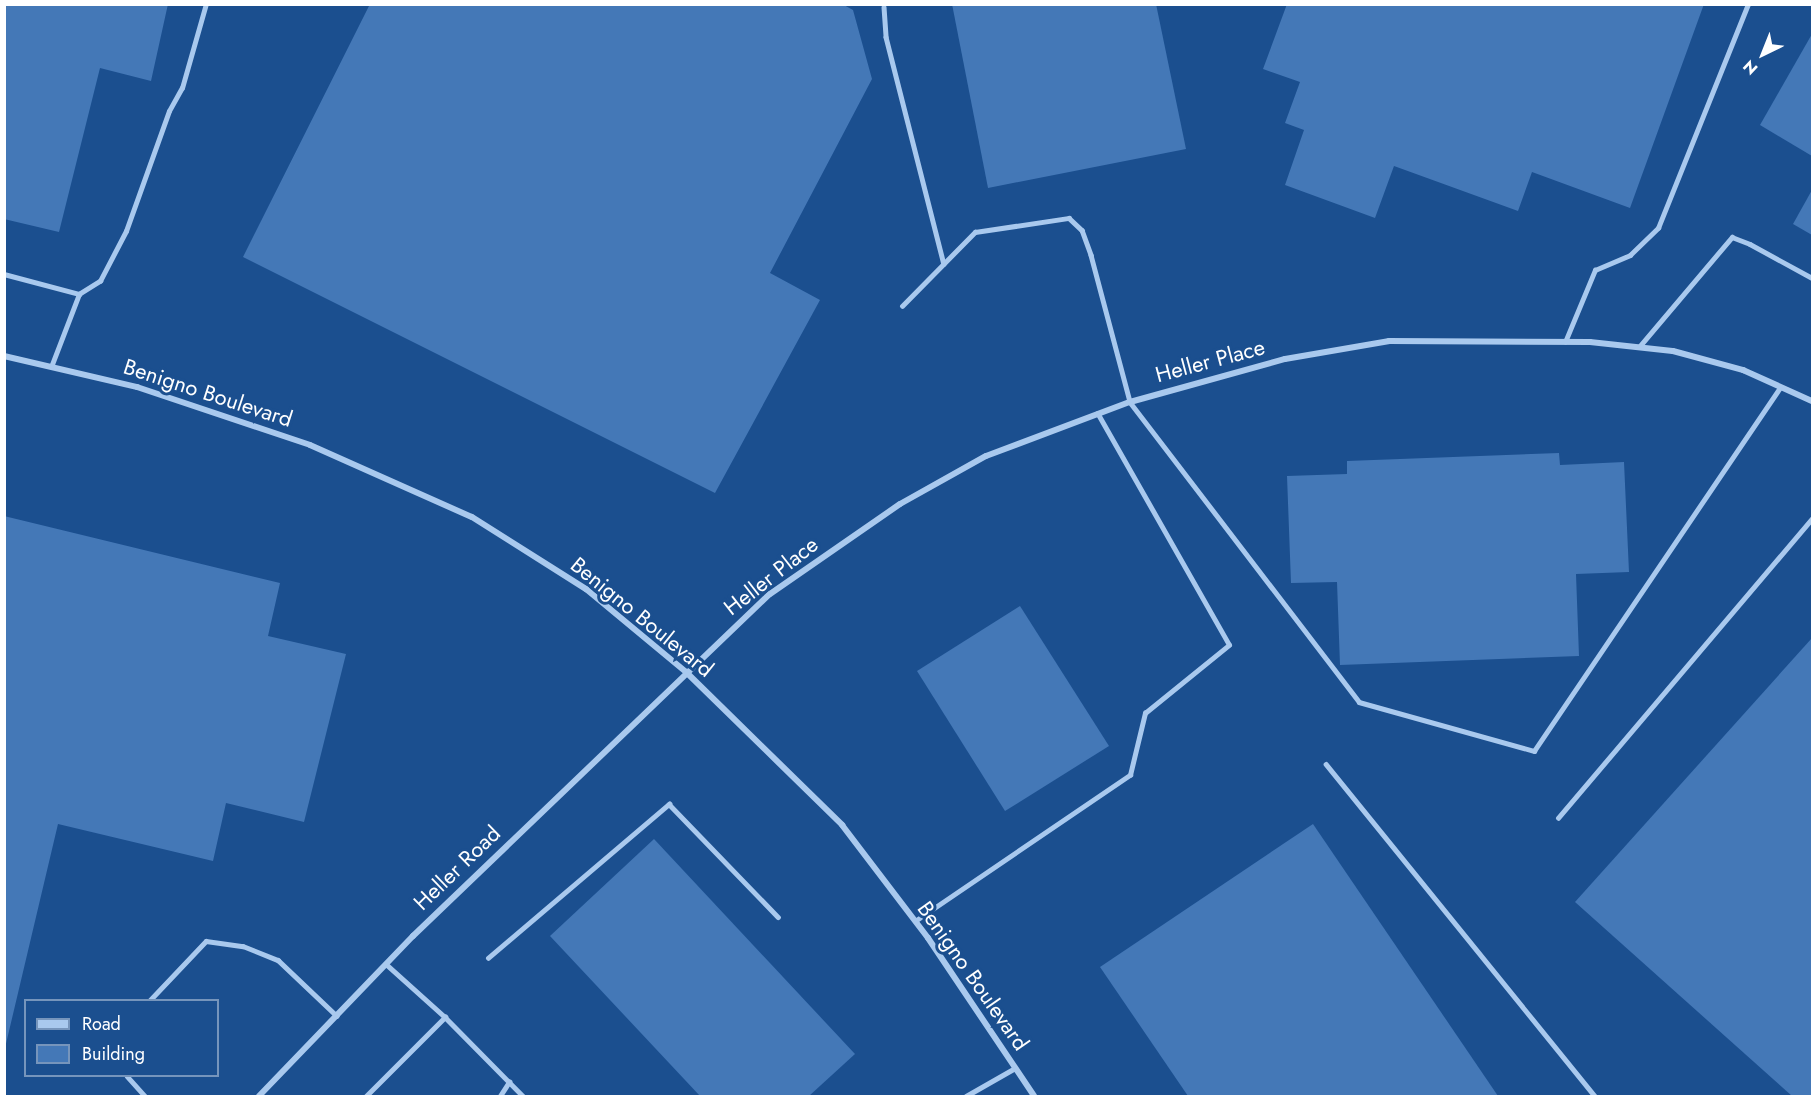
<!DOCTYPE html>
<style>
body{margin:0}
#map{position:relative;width:1817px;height:1101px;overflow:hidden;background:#1b4f8f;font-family:Jost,sans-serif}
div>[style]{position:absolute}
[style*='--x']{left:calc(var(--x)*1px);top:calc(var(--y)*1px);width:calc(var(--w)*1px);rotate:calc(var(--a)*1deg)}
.building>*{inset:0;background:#4478b7}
.lane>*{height:4.5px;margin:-2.25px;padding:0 2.25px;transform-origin:2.25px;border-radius:2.25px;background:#a9c9ee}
.street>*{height:6px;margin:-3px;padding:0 3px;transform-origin:3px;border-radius:3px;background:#a9c9ee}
span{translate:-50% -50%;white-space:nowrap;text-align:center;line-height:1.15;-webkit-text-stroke:6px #1b4f8f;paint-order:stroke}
.street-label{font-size:22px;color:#fff}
.frame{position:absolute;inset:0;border:6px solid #fff;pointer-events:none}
.legend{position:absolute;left:24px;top:999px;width:195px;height:78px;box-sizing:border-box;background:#1b4f8f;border:2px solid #7695bc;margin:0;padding:8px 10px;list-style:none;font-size:18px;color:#fff}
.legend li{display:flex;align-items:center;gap:12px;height:30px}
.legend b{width:30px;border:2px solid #7695bc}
.north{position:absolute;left:1733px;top:24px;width:60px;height:60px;-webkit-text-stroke:4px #1b4f8f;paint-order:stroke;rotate:223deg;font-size:16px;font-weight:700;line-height:24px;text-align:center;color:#fff}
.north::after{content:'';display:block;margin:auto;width:21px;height:27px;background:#fff;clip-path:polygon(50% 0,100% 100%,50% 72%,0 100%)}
</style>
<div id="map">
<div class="building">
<div style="clip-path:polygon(4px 4px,168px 4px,151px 81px,100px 68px,59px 232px,4px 219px)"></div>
<div style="clip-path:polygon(370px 4px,842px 4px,853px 10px,872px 79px,770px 273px,820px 300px,715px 493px,243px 257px)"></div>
<div style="clip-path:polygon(952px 4px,1156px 4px,1186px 149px,988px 188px)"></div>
<div style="clip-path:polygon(1287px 4px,1704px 4px,1630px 208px,1532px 172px,1518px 211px,1394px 166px,1375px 218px,1285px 185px,1304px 130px,1285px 123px,1300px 82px,1263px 69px)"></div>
<div style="clip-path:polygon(1812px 34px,1812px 156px,1760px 125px)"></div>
<div style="clip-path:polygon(1812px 190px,1812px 235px,1793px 224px)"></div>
<div style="clip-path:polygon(1559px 453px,1560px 465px,1624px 462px,1629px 572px,1576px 574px,1579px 656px,1340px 665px,1337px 582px,1291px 583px,1287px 476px,1347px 474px,1347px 461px)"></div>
<div style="clip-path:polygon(4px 516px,280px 583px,268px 636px,346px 654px,304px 822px,226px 803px,213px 861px,58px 824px,5px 1048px)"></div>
<div style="clip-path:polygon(1020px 606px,1109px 746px,1005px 811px,917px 671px)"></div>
<div style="clip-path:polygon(1812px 638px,1812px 1096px,1792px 1096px,1575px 902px)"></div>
<div style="clip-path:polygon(1313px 824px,1498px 1096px,1188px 1096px,1100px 967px)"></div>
<div style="clip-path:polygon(654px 839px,855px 1054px,809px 1096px,700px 1096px,550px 936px)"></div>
</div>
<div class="lane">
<div style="--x:884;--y:7;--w:30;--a:86"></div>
<div style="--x:886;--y:37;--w:234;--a:75.7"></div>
<div style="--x:4;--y:274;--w:78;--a:14.9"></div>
<div style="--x:902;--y:306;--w:104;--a:-45.4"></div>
<div style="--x:975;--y:232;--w:95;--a:-8.5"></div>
<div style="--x:1069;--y:218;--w:18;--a:43"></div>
<div style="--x:1082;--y:230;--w:27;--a:70"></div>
<div style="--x:1091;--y:255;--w:152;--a:75.1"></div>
<div style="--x:1130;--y:402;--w:377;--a:52.6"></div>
<div style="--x:1359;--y:702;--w:182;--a:15.6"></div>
<div style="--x:1534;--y:751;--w:439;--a:-55.9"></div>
<div style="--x:1565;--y:342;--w:78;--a:-67.4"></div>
<div style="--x:1595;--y:270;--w:38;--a:-23"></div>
<div style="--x:1630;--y:255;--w:39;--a:-44"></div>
<div style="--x:1658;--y:228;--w:241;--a:-68.1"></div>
<div style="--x:1639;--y:347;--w:144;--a:-49.8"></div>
<div style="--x:1732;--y:237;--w:19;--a:21"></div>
<div style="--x:1750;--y:244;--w:71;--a:28.7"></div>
<div style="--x:51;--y:367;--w:78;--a:-69"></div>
<div style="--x:79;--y:294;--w:25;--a:-32"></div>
<div style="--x:100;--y:281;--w:56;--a:-62.5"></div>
<div style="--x:126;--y:231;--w:127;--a:-70.3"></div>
<div style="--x:169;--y:111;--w:26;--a:-61"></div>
<div style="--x:182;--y:88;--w:87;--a:-74.1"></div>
<div style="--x:1326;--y:764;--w:427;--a:51"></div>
<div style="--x:1558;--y:818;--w:392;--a:-49.7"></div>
<div style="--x:915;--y:921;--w:260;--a:-34.2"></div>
<div style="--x:1130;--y:775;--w:64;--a:-76.4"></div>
<div style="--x:1145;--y:713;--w:108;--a:-39"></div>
<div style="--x:1229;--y:645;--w:266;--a:-119.6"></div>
<div style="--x:488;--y:958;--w:238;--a:-40.4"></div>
<div style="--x:669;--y:804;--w:157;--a:46"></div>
<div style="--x:386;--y:964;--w:79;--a:41.9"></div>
<div style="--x:150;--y:1000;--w:81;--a:-46.5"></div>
<div style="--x:206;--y:941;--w:37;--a:8"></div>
<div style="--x:243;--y:946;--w:38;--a:22"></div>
<div style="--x:278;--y:960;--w:81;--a:43.5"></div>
<div style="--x:127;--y:1076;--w:27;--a:48"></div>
<div style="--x:366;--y:1096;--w:112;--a:-45"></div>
<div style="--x:445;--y:1017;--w:111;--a:45.4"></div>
<div style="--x:500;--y:1096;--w:17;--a:-57"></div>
<div style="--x:966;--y:1096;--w:56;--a:-29.7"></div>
</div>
<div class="street">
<div style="--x:4;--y:356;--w:137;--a:13.1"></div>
<div style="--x:137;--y:387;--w:182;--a:18.5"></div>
<div style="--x:310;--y:445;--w:177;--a:24"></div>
<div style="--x:472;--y:517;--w:135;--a:32.3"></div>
<div style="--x:586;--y:589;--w:130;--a:39.7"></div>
<div style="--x:686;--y:672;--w:219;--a:44.4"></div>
<div style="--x:842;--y:825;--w:142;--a:52.7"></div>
<div style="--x:928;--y:938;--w:190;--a:56.1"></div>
<div style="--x:259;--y:1096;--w:222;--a:-46.1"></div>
<div style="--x:413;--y:936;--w:494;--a:-43.8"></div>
<div style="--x:770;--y:594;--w:158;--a:-34.7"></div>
<div style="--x:900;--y:504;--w:98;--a:-29.2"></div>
<div style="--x:986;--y:456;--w:154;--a:-20.6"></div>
<div style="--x:1130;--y:402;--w:161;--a:-15.5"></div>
<div style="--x:1285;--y:359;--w:106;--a:-9.8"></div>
<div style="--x:1389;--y:341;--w:201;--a:0.3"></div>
<div style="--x:1590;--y:342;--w:83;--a:6.2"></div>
<div style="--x:1673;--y:351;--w:73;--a:15.2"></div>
<div style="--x:1743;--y:370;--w:76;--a:24.2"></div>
</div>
<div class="street-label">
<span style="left:1210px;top:361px;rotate:-15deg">Heller Place</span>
<span style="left:208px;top:393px;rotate:18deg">Benigno Boulevard</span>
<span style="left:771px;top:576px;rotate:-38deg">Heller Place</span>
<span style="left:642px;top:617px;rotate:39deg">Benigno Boulevard</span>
<span style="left:457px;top:868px;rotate:-44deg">Heller Road</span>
<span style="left:973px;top:976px;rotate:55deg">Benigno Boulevard</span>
</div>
<div class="frame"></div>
<ul class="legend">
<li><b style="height:8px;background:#a9c9ee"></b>Road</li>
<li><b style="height:16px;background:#4478b7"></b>Building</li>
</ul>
<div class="north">N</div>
</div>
